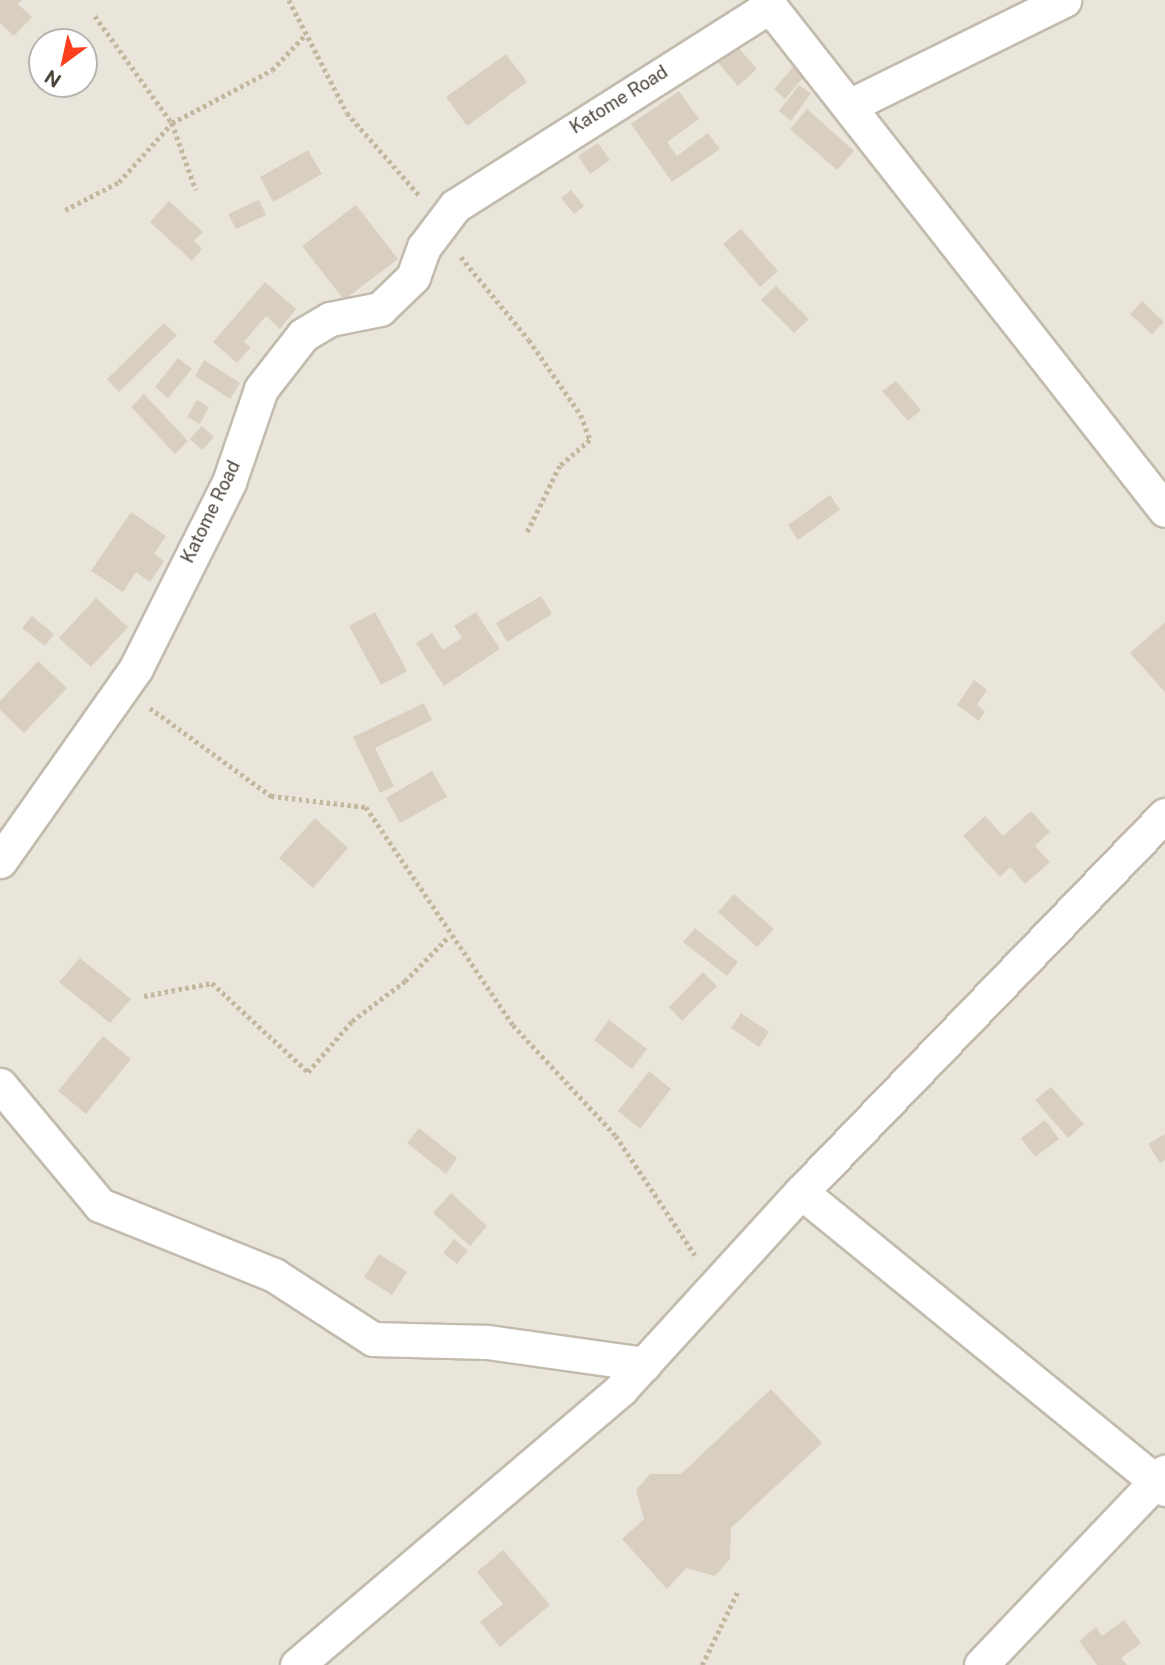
<!DOCTYPE html>
<style>
body{margin:0}
#map{position:relative;width:1165px;height:1665px;overflow:hidden;background:#f6f3ec;font-family:"Public Sans",sans-serif}
div>[style]{position:absolute}
[style*='--x']{left:calc(var(--x)*1px);top:calc(var(--y)*1px);width:calc(var(--w)*1px);rotate:calc(var(--a)*1deg)}
.residential>*{inset:0;background:#eae5da}
.building>*{inset:0;background:#d8cfc1}
.path>*{height:4.5px;margin-top:-2.25px;transform-origin:0;background:repeating-linear-gradient(90deg,#c4b79f 0 3.5px,transparent 0 7px)}
.roads{filter:drop-shadow(2px 0 #c2bbae) drop-shadow(-2px 0 #c2bbae) drop-shadow(0 2px #c2bbae) drop-shadow(0 -2px #c2bbae)}
.minor>*{height:33px;margin:-16.5px;padding:0 16.5px;transform-origin:16.5px;border-radius:16.5px;background:#fff}
span{translate:-50% -50%;white-space:nowrap;text-align:center;line-height:1.15;-webkit-text-stroke:7px #fff;paint-order:stroke}
.street-label{font-size:18px;color:#4b4439}
.north{position:absolute;left:28px;top:28px;width:70px;height:70px;box-sizing:border-box;background:#fff;border:2px solid #b7b4b0;border-radius:50%;rotate:213deg;font-size:19px;font-weight:700;line-height:28px;text-align:center;color:#4b4439}
.north::after{content:'';display:block;margin:auto;width:24px;height:32px;background:#fc3f1d;clip-path:polygon(50% 0,100% 100%,50% 72%,0 100%)}
</style>
<div id="map">
<div class="residential">
<div style="clip-path:polygon(evenodd,0 0,1165px 0,1165px 1665px,0 1665px,0 0,42px 42px,84px 42px,84px 84px,42px 84px,42px 42px)"></div>
</div>
<div class="building">
<div style="clip-path:polygon(0 0,22px 0,18px 4px,32px 17px,14px 36px,0 23px)"></div>
<div style="clip-path:polygon(735px 44px,757px 69px,738px 86px,716px 60px)"></div>
<div style="clip-path:polygon(506px 54px,527px 82px,467px 126px,446px 97px)"></div>
<div style="clip-path:polygon(798px 61px,809px 71px,785px 99px,774px 89px)"></div>
<div style="clip-path:polygon(799px 85px,811px 93px,791px 121px,779px 111px)"></div>
<div style="clip-path:polygon(679px 91px,699px 119px,667px 142px,677px 156px,708px 133px,720px 149px,672px 182px,631px 124px)"></div>
<div style="clip-path:polygon(807px 109px,854px 151px,837px 170px,790px 129px)"></div>
<div style="clip-path:polygon(598px 143px,610px 160px,590px 174px,578px 156px)"></div>
<div style="clip-path:polygon(308px 150px,322px 174px,273px 202px,260px 177px)"></div>
<div style="clip-path:polygon(571px 190px,584px 206px,574px 214px,561px 198px)"></div>
<div style="clip-path:polygon(259px 200px,266px 215px,236px 229px,228px 214px)"></div>
<div style="clip-path:polygon(169px 201px,203px 232px,194px 241px,202px 249px,192px 261px,150px 222px)"></div>
<div style="clip-path:polygon(356px 205px,398px 259px,344px 300px,302px 246px)"></div>
<div style="clip-path:polygon(741px 229px,778px 271px,760px 287px,723px 244px)"></div>
<div style="clip-path:polygon(265px 282px,296px 309px,280px 329px,266px 316px,244px 342px,251px 347px,237px 363px,213px 342px)"></div>
<div style="clip-path:polygon(776px 286px,809px 319px,794px 333px,761px 300px)"></div>
<div style="clip-path:polygon(1142px 301px,1164px 322px,1152px 334px,1130px 314px)"></div>
<div style="clip-path:polygon(164px 323px,177px 335px,119px 392px,107px 379px)"></div>
<div style="clip-path:polygon(178px 358px,192px 369px,168px 398px,155px 387px)"></div>
<div style="clip-path:polygon(204px 360px,240px 383px,230px 399px,195px 376px)"></div>
<div style="clip-path:polygon(896px 381px,921px 410px,908px 421px,882px 391px)"></div>
<div style="clip-path:polygon(144px 394px,188px 441px,175px 454px,131px 407px)"></div>
<div style="clip-path:polygon(197px 400px,209px 407px,200px 424px,187px 417px)"></div>
<div style="clip-path:polygon(202px 426px,214px 437px,202px 450px,190px 439px)"></div>
<div style="clip-path:polygon(830px 495px,840px 510px,798px 540px,788px 525px)"></div>
<div style="clip-path:polygon(131px 512px,166px 536px,154px 554px,164px 561px,150px 582px,136px 572px,123px 592px,91px 571px)"></div>
<div style="clip-path:polygon(541px 596px,552px 614px,507px 642px,496px 623px)"></div>
<div style="clip-path:polygon(96px 598px,128px 627px,91px 667px,59px 638px)"></div>
<div style="clip-path:polygon(375px 612px,407px 671px,381px 685px,349px 626px)"></div>
<div style="clip-path:polygon(476px 612px,500px 649px,444px 686px,416px 643px,432px 633px,443px 650px,462px 638px,454px 626px)"></div>
<div style="clip-path:polygon(32px 616px,54px 634px,45px 646px,22px 628px)"></div>
<div style="clip-path:polygon(1165px 622px,1165px 692px,1130px 653px)"></div>
<div style="clip-path:polygon(38px 661px,67px 688px,24px 733px,0 710px,0 701px)"></div>
<div style="clip-path:polygon(974px 680px,987px 690px,977px 705px,985px 711px,979px 721px,957px 705px)"></div>
<div style="clip-path:polygon(424px 703px,432px 720px,375px 748px,394px 786px,380px 793px,353px 737px)"></div>
<div style="clip-path:polygon(432px 771px,447px 797px,400px 823px,386px 798px)"></div>
<div style="clip-path:polygon(1031px 811px,1050px 832px,1035px 846px,1050px 862px,1025px 884px,1010px 867px,1000px 877px,963px 836px,985px 816px,1003px 836px)"></div>
<div style="clip-path:polygon(315px 818px,348px 848px,313px 888px,279px 858px)"></div>
<div style="clip-path:polygon(734px 894px,774px 929px,757px 947px,718px 912px)"></div>
<div style="clip-path:polygon(695px 928px,738px 962px,727px 976px,683px 942px)"></div>
<div style="clip-path:polygon(80px 958px,131px 999px,110px 1023px,59px 982px)"></div>
<div style="clip-path:polygon(703px 972px,717px 986px,682px 1021px,669px 1007px)"></div>
<div style="clip-path:polygon(741px 1013px,769px 1032px,759px 1047px,731px 1028px)"></div>
<div style="clip-path:polygon(609px 1020px,647px 1049px,632px 1069px,594px 1040px)"></div>
<div style="clip-path:polygon(103px 1036px,131px 1059px,86px 1114px,58px 1091px)"></div>
<div style="clip-path:polygon(649px 1071px,671px 1089px,640px 1129px,618px 1111px)"></div>
<div style="clip-path:polygon(1051px 1087px,1084px 1124px,1068px 1138px,1035px 1100px)"></div>
<div style="clip-path:polygon(1045px 1120px,1059px 1139px,1035px 1157px,1021px 1138px)"></div>
<div style="clip-path:polygon(419px 1128px,457px 1158px,446px 1174px,407px 1143px)"></div>
<div style="clip-path:polygon(1165px 1134px,1165px 1160px,1160px 1163px,1148px 1144px)"></div>
<div style="clip-path:polygon(451px 1193px,487px 1226px,470px 1246px,433px 1213px)"></div>
<div style="clip-path:polygon(454px 1239px,468px 1251px,457px 1264px,443px 1253px)"></div>
<div style="clip-path:polygon(379px 1254px,407px 1272px,392px 1295px,364px 1277px)"></div>
<div style="clip-path:polygon(771px 1389px,822px 1443px,731px 1528px,730px 1559px,715px 1576px,686px 1568px,667px 1589px,622px 1539px,644px 1519px,636px 1490px,650px 1474px,681px 1474px)"></div>
<div style="clip-path:polygon(503px 1550px,550px 1605px,500px 1647px,480px 1622px,503px 1604px,477px 1572px)"></div>
<div style="clip-path:polygon(1124px 1620px,1141px 1643px,1121px 1658px,1127px 1665px,1097px 1665px,1079px 1641px,1096px 1627px,1102px 1636px)"></div>
</div>
<div class="path">
<div style="--x:289;--y:0;--w:127;--a:62.8"></div>
<div style="--x:347;--y:113;--w:109;--a:48.7"></div>
<div style="--x:95;--y:16;--w:132;--a:54.3"></div>
<div style="--x:172;--y:123;--w:71;--a:70.3"></div>
<div style="--x:65;--y:210;--w:61;--a:-27.4"></div>
<div style="--x:119;--y:182;--w:79;--a:-48.1"></div>
<div style="--x:172;--y:123;--w:113;--a:-27.9"></div>
<div style="--x:272;--y:70;--w:48;--a:-46.7"></div>
<div style="--x:461;--y:257;--w:107;--a:50.7"></div>
<div style="--x:529;--y:340;--w:91;--a:55.3"></div>
<div style="--x:581;--y:415;--w:27;--a:70"></div>
<div style="--x:590;--y:440;--w:40;--a:139"></div>
<div style="--x:560;--y:466;--w:75;--a:116.2"></div>
<div style="--x:150;--y:708;--w:150;--a:36"></div>
<div style="--x:271;--y:796;--w:96;--a:6.6"></div>
<div style="--x:366;--y:807;--w:263;--a:56"></div>
<div style="--x:513;--y:1025;--w:151;--a:47.1"></div>
<div style="--x:616;--y:1136;--w:143;--a:56.4"></div>
<div style="--x:144;--y:996;--w:69;--a:-10.8"></div>
<div style="--x:212;--y:983;--w:131;--a:42.8"></div>
<div style="--x:308;--y:1072;--w:67;--a:-49.2"></div>
<div style="--x:352;--y:1021;--w:66;--a:-37"></div>
<div style="--x:405;--y:981;--w:63;--a:-45.6"></div>
<div style="--x:702;--y:1665;--w:82;--a:-64.1"></div>
</div>
<div class="roads">
<div class="minor">
<div style="--x:765;--y:0;--w:648;--a:51.89"></div>
<div style="--x:849;--y:106;--w:240;--a:-26.2"></div>
<div style="--x:0;--y:861;--w:236;--a:-54.8"></div>
<div style="--x:136;--y:668;--w:208;--a:-63.4"></div>
<div style="--x:229;--y:482;--w:98;--a:-71"></div>
<div style="--x:261;--y:389;--w:68;--a:-52.1"></div>
<div style="--x:303;--y:335;--w:31;--a:-31"></div>
<div style="--x:330;--y:319;--w:51;--a:-11.3"></div>
<div style="--x:380;--y:309;--w:46;--a:-44.1"></div>
<div style="--x:413;--y:277;--w:32;--a:-70"></div>
<div style="--x:424;--y:247;--w:51;--a:-52.9"></div>
<div style="--x:455;--y:206;--w:373;--a:-32.4"></div>
<div style="--x:0;--y:1085;--w:156;--a:50.2"></div>
<div style="--x:100;--y:1205;--w:188;--a:21.9"></div>
<div style="--x:274;--y:1275;--w:118;--a:32.9"></div>
<div style="--x:373;--y:1339;--w:114;--a:1.5"></div>
<div style="--x:487;--y:1342;--w:159;--a:8"></div>
<div style="--x:801;--y:1192;--w:470;--a:39.2"></div>
<div style="--x:297;--y:1665;--w:426;--a:-40.4"></div>
<div style="--x:621;--y:1389;--w:267;--a:-47.6"></div>
<div style="--x:801;--y:1192;--w:524;--a:-46.01"></div>
<div style="--x:981;--y:1665;--w:267;--a:-46.4"></div>
</div>
</div>
<div class="street-label">
<span style="left:619px;top:100px;rotate:-32deg">Katome Road</span>
<span style="left:211px;top:512px;rotate:-64deg">Katome Road</span>
</div>
<div class="north">N</div>
</div>
